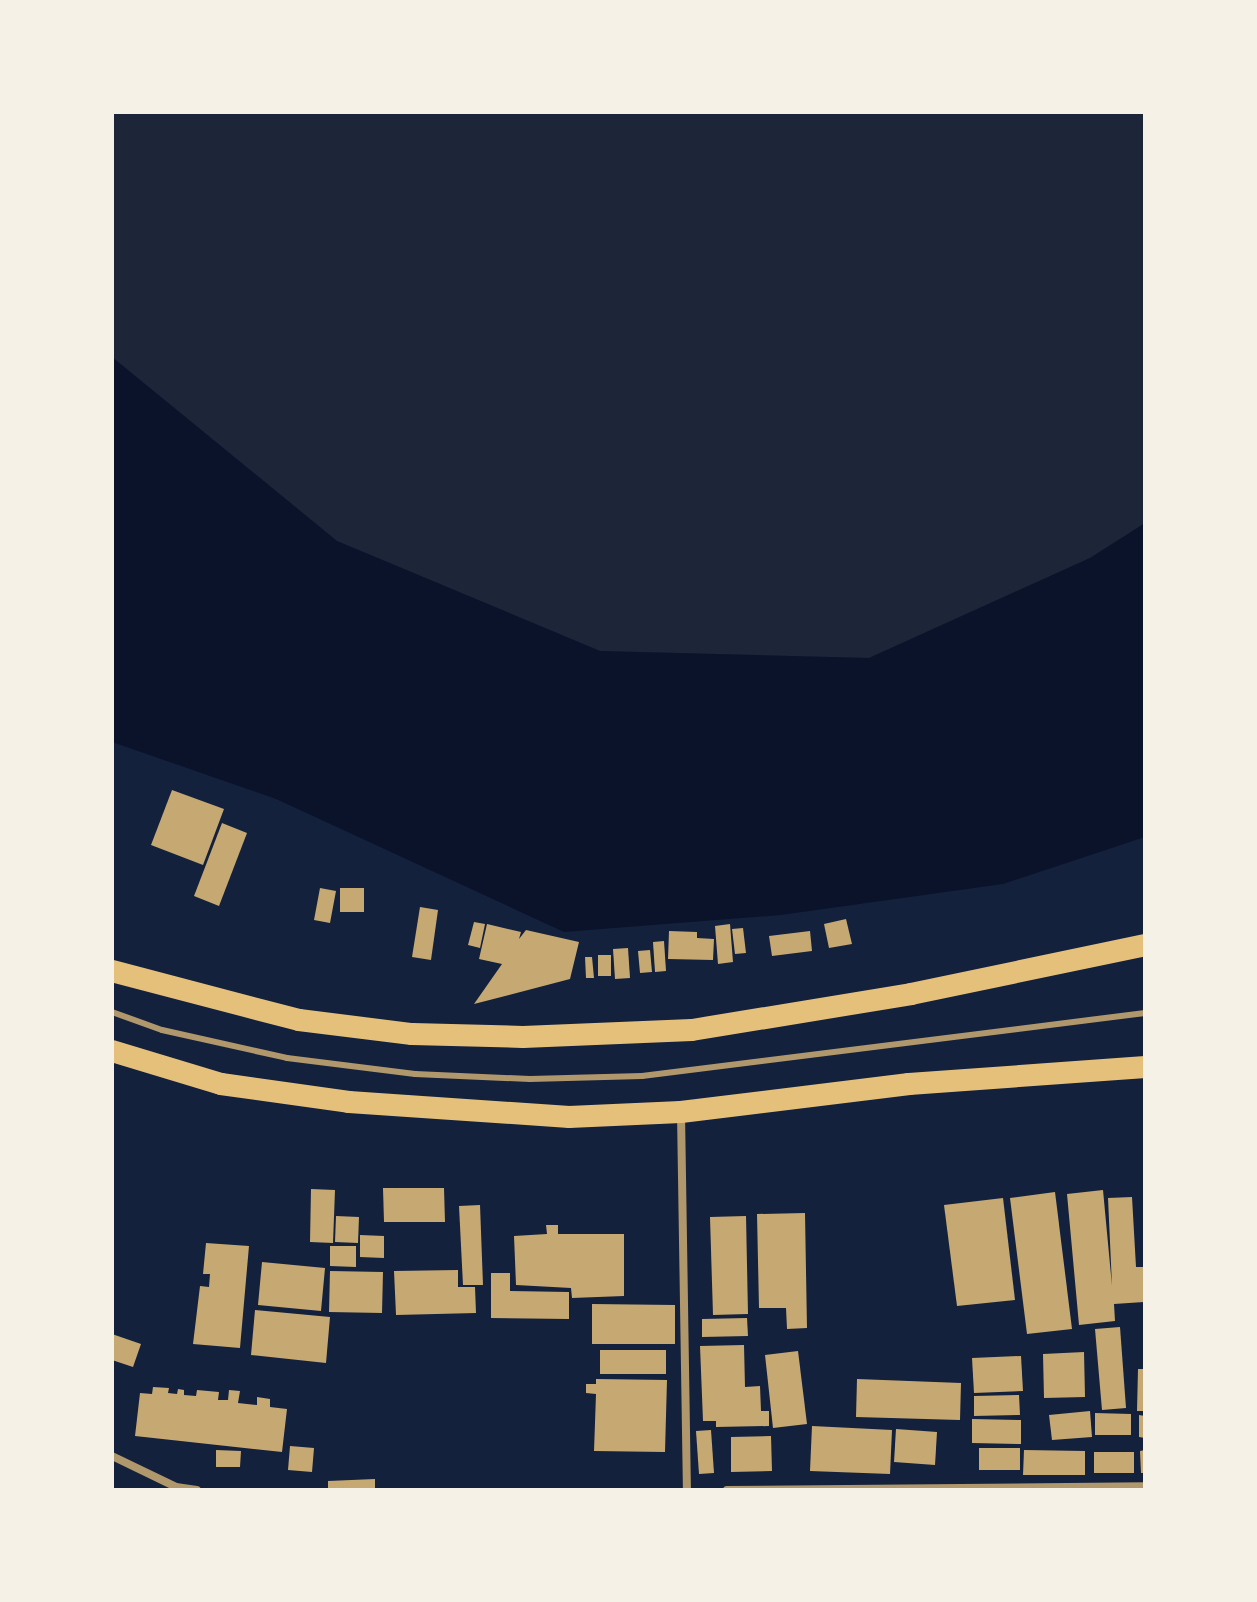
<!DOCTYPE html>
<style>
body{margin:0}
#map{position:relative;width:1257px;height:1602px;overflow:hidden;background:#14213d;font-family:Raleway,sans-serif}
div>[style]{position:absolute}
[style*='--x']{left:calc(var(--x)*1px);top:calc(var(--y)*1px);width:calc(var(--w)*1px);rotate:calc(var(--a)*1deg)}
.green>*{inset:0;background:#1d2539}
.water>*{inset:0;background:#0b132b}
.building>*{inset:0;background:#c6a872}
.service>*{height:6px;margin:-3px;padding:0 3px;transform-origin:3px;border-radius:3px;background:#b1986c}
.minor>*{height:8px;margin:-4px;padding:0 4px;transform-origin:4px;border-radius:4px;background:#b1986c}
.trunk>*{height:22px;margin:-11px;padding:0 11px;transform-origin:11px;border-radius:11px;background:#e5c07b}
span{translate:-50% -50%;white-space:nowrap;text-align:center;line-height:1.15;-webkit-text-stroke:6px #f6f1e7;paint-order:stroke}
.frame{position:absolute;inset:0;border:114px solid #f6f1e7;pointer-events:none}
</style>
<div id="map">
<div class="green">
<div style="clip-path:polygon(112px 112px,1145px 112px,1145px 523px,1090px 558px,869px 658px,600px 651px,337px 541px,112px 357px)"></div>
</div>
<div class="water">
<div style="clip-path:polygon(112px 357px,337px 541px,600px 651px,869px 658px,1090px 558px,1145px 523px,1145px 837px,1003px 884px,781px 915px,564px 932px,276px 799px,112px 742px)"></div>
</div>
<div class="building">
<div style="clip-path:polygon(172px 790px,224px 809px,203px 865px,151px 845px)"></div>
<div style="clip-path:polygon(222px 823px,247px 833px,219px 906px,194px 896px)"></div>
<div style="clip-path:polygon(320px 888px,336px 891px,330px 923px,314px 920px)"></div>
<div style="clip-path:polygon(340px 888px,364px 888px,364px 912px,340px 912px)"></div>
<div style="clip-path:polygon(420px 907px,438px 910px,431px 960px,412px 957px)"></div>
<div style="clip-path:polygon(846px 919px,852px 944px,829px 948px,824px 924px)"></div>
<div style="clip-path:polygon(474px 922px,485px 924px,480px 948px,468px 945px)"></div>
<div style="clip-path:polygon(487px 924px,521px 932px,519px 939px,526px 930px,579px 942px,570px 979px,474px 1004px,502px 964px,479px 959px)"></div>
<div style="clip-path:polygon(730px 924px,733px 962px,718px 964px,715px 926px)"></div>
<div style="clip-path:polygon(743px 928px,746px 953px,735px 954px,732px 929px)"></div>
<div style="clip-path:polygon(669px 931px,697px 932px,697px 938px,714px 939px,713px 960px,668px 959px)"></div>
<div style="clip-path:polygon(810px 931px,812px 951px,772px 956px,769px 936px)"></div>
<div style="clip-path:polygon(664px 941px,666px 971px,655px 972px,653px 942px)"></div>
<div style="clip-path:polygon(628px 948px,630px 978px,615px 979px,613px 949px)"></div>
<div style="clip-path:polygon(650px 950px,652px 972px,640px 973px,638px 951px)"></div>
<div style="clip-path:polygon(598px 955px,611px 955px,611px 976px,598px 976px)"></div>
<div style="clip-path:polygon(585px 957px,592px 957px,594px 978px,586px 978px)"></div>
<div style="clip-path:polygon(383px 1188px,444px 1188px,445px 1222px,384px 1222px)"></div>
<div style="clip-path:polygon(311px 1189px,335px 1190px,333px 1243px,310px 1242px)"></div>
<div style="clip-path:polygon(1103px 1190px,1112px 1286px,1108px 1198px,1132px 1197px,1136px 1267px,1145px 1267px,1144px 1302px,1114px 1304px,1115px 1321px,1079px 1325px,1067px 1194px)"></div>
<div style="clip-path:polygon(1055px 1192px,1072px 1329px,1027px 1334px,1010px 1198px)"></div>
<div style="clip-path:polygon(1003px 1198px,1015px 1300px,957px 1306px,944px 1205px)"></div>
<div style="clip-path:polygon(480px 1205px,483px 1285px,463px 1285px,459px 1206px)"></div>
<div style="clip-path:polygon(805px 1213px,807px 1328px,787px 1329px,786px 1308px,759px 1308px,757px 1214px)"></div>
<div style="clip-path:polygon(336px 1216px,359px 1217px,358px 1243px,335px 1242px)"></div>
<div style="clip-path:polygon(746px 1216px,748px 1314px,713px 1315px,710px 1217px)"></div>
<div style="clip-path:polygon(546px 1225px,558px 1225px,558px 1234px,624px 1234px,624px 1296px,572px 1298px,571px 1288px,516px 1285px,514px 1236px,547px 1234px)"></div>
<div style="clip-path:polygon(360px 1235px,384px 1236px,384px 1258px,360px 1257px)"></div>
<div style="clip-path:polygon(206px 1243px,249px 1246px,240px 1348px,193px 1344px,200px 1286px,209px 1287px,210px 1274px,203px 1274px)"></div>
<div style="clip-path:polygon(330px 1246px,356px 1246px,356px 1267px,330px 1266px)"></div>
<div style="clip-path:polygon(262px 1262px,325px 1268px,321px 1311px,258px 1305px)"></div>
<div style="clip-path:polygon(458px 1270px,458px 1287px,475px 1287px,476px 1313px,396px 1315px,394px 1271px)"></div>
<div style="clip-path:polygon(330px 1271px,383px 1272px,382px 1313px,329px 1312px)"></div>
<div style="clip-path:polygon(491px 1273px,510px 1273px,510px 1291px,569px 1292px,569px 1319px,491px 1318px)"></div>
<div style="clip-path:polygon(592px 1304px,675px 1305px,675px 1344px,592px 1344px)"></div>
<div style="clip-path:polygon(255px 1310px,330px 1317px,326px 1363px,251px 1355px)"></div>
<div style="clip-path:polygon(747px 1318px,748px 1336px,702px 1337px,702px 1319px)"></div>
<div style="clip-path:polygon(1120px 1327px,1126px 1408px,1102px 1410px,1095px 1329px)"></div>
<div style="clip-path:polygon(112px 1334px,141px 1344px,133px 1367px,112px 1360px)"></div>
<div style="clip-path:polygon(744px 1345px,745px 1387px,760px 1386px,761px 1411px,769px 1411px,769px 1426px,716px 1427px,716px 1421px,703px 1421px,700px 1346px)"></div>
<div style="clip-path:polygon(600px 1350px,666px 1350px,666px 1374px,600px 1374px)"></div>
<div style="clip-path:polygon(798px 1351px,807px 1424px,773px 1428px,765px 1355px)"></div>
<div style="clip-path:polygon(1084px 1352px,1085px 1397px,1044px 1398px,1043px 1354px)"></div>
<div style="clip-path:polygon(1021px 1356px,1023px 1391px,974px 1393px,972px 1358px)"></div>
<div style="clip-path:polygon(1138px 1369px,1145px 1369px,1145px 1411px,1137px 1411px)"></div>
<div style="clip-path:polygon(596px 1379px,667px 1380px,665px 1452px,594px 1451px,596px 1394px,586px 1393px,586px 1384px,596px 1384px)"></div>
<div style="clip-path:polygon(857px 1379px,961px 1383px,960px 1420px,856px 1417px)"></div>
<div style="clip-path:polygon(153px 1387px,169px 1388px,168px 1393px,177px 1394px,178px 1389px,184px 1390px,184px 1395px,196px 1396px,197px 1390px,219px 1392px,218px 1400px,228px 1400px,229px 1390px,240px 1391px,238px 1403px,257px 1405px,257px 1397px,270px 1399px,270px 1407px,287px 1409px,282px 1452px,135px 1436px,140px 1393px,152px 1394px)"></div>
<div style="clip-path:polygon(1019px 1395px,1020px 1415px,974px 1416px,974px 1396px)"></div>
<div style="clip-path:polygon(1090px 1411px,1092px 1437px,1052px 1440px,1049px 1415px)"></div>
<div style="clip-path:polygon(1095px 1413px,1131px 1414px,1131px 1435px,1095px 1435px)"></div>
<div style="clip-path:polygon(1139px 1415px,1145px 1416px,1145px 1438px,1139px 1437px)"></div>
<div style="clip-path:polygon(972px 1419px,1021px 1420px,1021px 1444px,972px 1443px)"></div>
<div style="clip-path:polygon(812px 1426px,892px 1430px,890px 1474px,810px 1471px)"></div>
<div style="clip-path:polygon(896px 1429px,937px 1432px,935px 1465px,894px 1462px)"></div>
<div style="clip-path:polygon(711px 1430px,714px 1473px,699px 1474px,696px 1431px)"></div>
<div style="clip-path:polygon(771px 1436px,772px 1471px,731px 1472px,731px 1437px)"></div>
<div style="clip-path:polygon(290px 1446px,314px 1448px,312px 1472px,288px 1470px)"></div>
<div style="clip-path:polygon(979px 1448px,1020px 1448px,1020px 1470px,979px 1470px)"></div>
<div style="clip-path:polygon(216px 1450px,241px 1451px,240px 1467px,216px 1467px)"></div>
<div style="clip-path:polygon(1024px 1450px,1085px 1451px,1085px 1475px,1023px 1475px)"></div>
<div style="clip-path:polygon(1145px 1450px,1145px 1473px,1141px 1473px,1140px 1451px)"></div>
<div style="clip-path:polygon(1094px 1452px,1134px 1452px,1134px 1473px,1094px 1473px)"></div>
<div style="clip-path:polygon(375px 1479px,375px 1490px,328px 1490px,328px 1481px)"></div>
</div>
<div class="service">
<div style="--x:112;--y:1012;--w:53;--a:19.8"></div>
<div style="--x:162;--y:1030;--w:128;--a:12.6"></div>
<div style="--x:287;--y:1058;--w:129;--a:7.1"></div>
<div style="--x:415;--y:1074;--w:115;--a:2.5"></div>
<div style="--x:530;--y:1079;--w:112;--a:-1.5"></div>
<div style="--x:642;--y:1076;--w:507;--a:-7.14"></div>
</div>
<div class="minor">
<div style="--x:681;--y:1113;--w:377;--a:89.1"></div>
<div style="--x:112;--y:1456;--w:71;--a:25.8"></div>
<div style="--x:176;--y:1487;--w:21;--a:8"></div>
<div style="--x:727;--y:1490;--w:418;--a:-0.5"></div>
</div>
<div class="trunk">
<div style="--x:112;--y:971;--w:193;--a:14.7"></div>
<div style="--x:299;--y:1020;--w:114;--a:7.1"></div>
<div style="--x:412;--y:1034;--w:111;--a:1.5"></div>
<div style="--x:523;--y:1037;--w:169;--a:-2.4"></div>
<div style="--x:692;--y:1030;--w:222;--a:-9.3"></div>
<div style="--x:911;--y:994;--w:239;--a:-11.8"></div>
<div style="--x:112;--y:1051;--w:114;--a:16.8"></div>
<div style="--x:221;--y:1084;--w:129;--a:8"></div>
<div style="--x:349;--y:1102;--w:221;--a:3.9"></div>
<div style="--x:569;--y:1117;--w:112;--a:-2.6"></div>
<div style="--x:681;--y:1112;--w:230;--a:-7"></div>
<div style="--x:909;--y:1084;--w:237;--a:-4.1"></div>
</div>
<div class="frame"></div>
</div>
